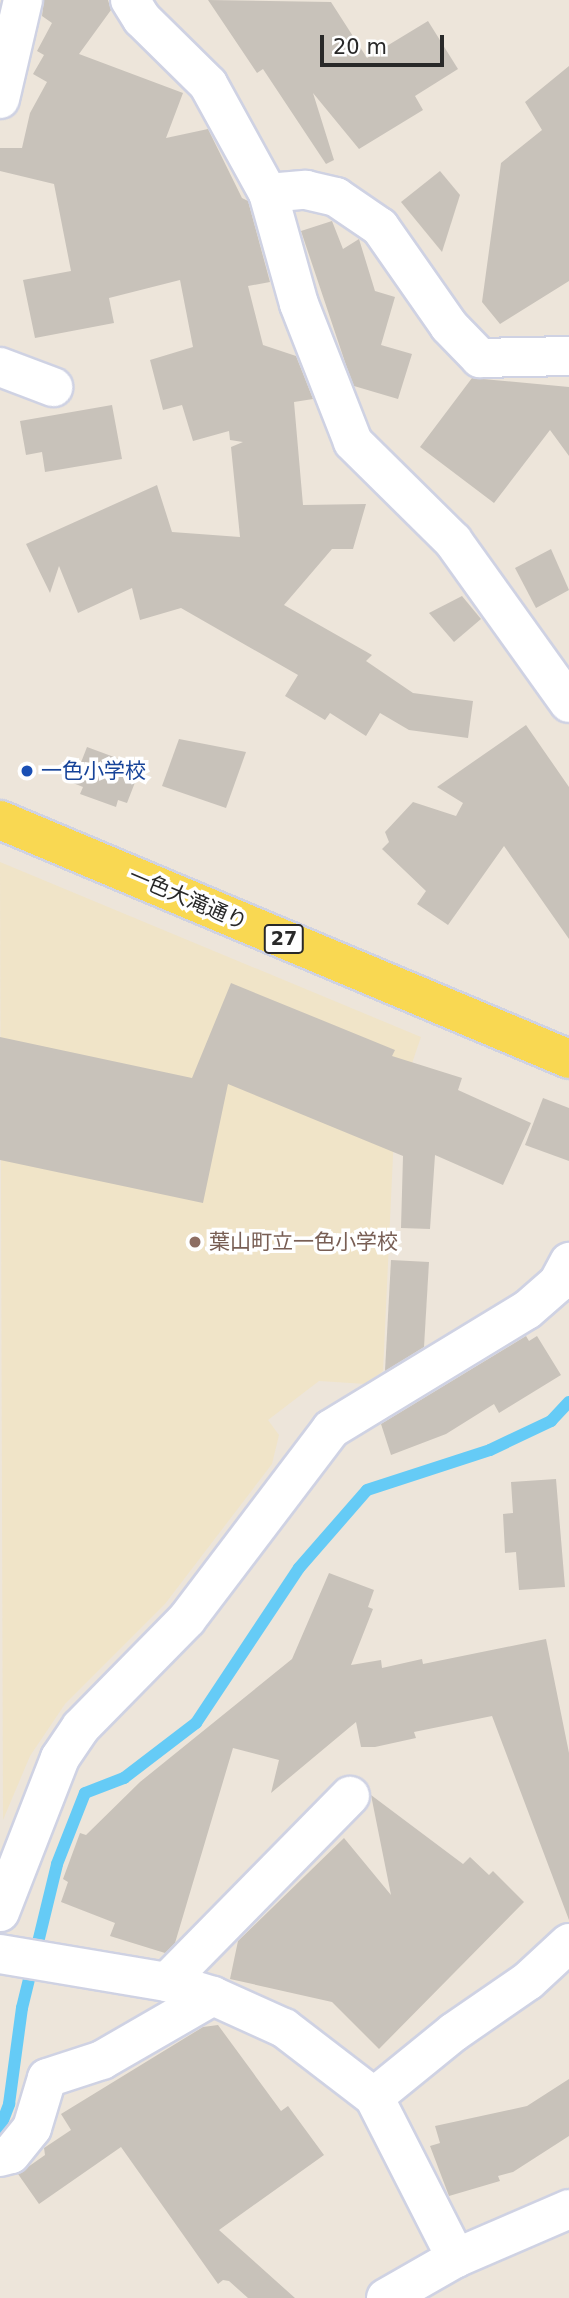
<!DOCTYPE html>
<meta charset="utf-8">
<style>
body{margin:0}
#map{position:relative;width:569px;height:2298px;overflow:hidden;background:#ede5da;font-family:"DejaVu Sans","Noto Sans JP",sans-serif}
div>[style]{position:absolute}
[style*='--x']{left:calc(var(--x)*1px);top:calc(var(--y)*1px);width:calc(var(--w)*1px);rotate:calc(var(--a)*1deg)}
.education>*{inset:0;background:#f0e4c8}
.stream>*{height:12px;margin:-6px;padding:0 6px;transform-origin:6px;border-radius:6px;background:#65cbf6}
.building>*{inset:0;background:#c8c2ba}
.roads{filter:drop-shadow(2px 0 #cfd2e3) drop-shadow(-2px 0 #cfd2e3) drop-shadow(0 2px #cfd2e3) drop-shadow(0 -2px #cfd2e3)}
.minor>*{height:38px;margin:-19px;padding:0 19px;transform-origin:19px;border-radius:19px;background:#fff}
.major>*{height:38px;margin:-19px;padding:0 19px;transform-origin:19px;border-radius:19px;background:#f9d852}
.dots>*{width:19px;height:19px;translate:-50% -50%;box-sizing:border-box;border:4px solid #fff;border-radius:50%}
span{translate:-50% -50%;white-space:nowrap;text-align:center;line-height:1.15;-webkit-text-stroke:7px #fff;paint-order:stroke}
.shield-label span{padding:2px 5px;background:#fff;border:2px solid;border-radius:5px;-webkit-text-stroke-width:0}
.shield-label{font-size:19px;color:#292929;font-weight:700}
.transit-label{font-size:21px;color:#164399}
.left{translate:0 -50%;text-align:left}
.street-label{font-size:21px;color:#292929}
.education-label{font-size:21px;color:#785e54}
.scale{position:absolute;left:320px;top:35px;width:124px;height:32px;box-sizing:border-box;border:4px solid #292929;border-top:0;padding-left:9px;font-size:21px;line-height:24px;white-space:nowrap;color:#292929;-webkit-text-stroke:5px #fff;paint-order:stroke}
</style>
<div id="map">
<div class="education">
<div style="clip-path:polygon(0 862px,421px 1037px,395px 1113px,383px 1371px,366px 1384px,319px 1381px,268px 1420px,279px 1435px,272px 1464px,165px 1604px,65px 1704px,30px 1756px,3px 1820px)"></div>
</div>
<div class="stream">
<div style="--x:0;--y:2128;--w:26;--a:-69"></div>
<div style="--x:9;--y:2104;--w:97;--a:-82.3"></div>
<div style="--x:22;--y:2008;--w:148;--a:-76.3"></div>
<div style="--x:57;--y:1864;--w:76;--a:-68.5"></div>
<div style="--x:85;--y:1793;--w:42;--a:-21"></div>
<div style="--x:124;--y:1778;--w:91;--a:-37.4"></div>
<div style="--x:196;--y:1723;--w:186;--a:-56.4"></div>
<div style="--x:299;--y:1568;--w:103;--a:-48.9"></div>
<div style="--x:367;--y:1490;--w:129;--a:-18"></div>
<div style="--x:490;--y:1450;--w:68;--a:-25.4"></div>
<div style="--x:551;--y:1421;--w:26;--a:-47"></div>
</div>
<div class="building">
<div style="clip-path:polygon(44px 0,108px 0,111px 10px,79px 54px,183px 93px,166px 138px,208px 129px,242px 198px,248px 201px,270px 282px,248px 286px,263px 345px,296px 356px,313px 399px,294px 402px,303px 505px,366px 504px,353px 549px,332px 549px,284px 605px,372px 655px,366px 661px,413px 693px,473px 701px,468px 738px,409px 730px,380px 713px,366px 736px,330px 713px,325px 720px,285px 696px,298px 675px,181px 608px,140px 620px,132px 588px,78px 613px,59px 566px,50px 593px,26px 544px,157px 485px,172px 532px,240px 537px,231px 447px,243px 442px,230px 440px,229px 431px,193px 441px,182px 405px,163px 410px,150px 360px,193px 347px,180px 280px,109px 298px,114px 323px,35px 338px,23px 280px,71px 271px,54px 184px,0 171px,0 148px,22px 148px,30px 113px,47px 82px,33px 74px,44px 55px,37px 51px,52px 23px,42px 16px)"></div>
<div style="clip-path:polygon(208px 0,331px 2px,367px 58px,428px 21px,458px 69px,415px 96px,423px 110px,359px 149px,313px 93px,334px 160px,326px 164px,263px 69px,257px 73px)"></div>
<div style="clip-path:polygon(569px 66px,569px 281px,500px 324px,482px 302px,501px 163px,542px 130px,525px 102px)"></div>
<div style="clip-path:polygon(440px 171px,460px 195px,442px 252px,401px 202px)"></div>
<div style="clip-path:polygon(332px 221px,343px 249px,359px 239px,375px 291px,395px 297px,381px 345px,412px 354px,398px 399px,354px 386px,346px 365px,301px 231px)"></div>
<div style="clip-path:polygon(472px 378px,569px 387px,569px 456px,550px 430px,494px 503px,420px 447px)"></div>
<div style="clip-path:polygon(112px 405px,122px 459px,45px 472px,42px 452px,26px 455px,20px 421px)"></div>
<div style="clip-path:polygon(551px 549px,569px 590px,536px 608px,515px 568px)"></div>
<div style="clip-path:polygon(462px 596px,481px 619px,454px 642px,429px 613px)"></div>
<div style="clip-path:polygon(526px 725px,569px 787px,569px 939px,504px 846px,448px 925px,417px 904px,426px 891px,382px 849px,389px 842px,385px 832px,413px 802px,456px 816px,463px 803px,437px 787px)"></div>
<div style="clip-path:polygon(179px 739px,246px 752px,226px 808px,162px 786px)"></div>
<div style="clip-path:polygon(87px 747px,141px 767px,127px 803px,118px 800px,116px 807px,80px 794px,83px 787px,73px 783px)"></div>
<div style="clip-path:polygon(231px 983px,395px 1050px,392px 1056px,462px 1078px,458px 1090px,531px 1123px,503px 1185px,435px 1155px,430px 1229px,401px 1228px,403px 1156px,228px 1084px,203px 1203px,0 1160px,0 1037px,192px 1078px)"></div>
<div style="clip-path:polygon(543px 1098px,569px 1108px,569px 1161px,525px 1145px)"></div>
<div style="clip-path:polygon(391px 1260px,429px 1262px,424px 1347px,385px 1371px)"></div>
<div style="clip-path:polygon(526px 1336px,529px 1341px,537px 1336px,561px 1375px,499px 1413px,494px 1404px,446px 1434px,391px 1455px,381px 1424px)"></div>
<div style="clip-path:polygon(556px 1479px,565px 1587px,519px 1590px,516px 1552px,505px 1553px,503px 1514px,513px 1513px,511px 1482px)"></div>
<div style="clip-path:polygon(329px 1573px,374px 1590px,368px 1607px,373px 1609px,351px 1665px,381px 1660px,382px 1668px,422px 1659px,423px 1664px,546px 1639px,569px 1753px,569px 1920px,492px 1716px,414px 1732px,416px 1738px,375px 1747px,361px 1747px,356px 1722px,271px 1793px,279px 1760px,233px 1748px,175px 1943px,165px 1953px,110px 1936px,115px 1923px,61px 1902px,68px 1882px,63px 1879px,80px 1833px,86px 1835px,140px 1782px,292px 1659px)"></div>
<div style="clip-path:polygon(371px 1795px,463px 1864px,470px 1857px,489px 1875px,493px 1871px,524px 1902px,379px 2049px,332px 2002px,230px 1979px,238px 1941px,344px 1838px,391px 1895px)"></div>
<div style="clip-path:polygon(218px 2025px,281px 2111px,288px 2106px,324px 2155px,219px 2230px,295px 2298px,248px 2298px,229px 2281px,223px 2280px,218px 2284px,121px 2147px,39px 2204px,18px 2174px,45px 2155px,44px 2148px,71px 2130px,61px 2114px,203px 2027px)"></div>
<div style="clip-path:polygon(569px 2079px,569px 2136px,513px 2172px,498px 2176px,500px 2181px,449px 2196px,430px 2146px,440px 2143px,435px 2126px,527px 2106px)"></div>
</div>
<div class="roads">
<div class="minor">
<div style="--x:130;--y:0;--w:22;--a:58"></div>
<div style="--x:142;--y:19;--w:93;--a:44.6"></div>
<div style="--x:208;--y:84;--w:124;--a:61.2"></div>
<div style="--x:268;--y:193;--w:115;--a:74.4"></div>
<div style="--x:299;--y:304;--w:148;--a:68.6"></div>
<div style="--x:353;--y:442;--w:141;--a:44.7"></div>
<div style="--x:453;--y:541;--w:199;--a:54.4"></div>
<div style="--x:0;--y:99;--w:102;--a:-76.9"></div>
<div style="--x:268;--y:193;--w:38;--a:-5"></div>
<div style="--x:306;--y:190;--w:31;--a:13"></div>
<div style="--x:336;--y:197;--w:53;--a:34.3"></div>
<div style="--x:380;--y:227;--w:121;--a:55.1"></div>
<div style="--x:449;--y:326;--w:45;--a:45.9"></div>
<div style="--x:480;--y:358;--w:89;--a:-1.3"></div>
<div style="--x:0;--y:367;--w:57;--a:20.7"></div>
<div style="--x:0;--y:1912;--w:165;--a:-68.7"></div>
<div style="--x:60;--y:1758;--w:37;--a:-56"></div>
<div style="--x:81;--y:1727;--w:151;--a:-45.5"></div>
<div style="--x:187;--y:1619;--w:238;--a:-52.8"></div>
<div style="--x:331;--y:1429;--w:229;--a:-31.3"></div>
<div style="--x:527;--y:1310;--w:41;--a:-41.1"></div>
<div style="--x:558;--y:1283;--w:24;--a:-62"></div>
<div style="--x:0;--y:1954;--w:169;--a:9.5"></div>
<div style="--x:167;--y:1982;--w:48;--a:16.9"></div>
<div style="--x:213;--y:1996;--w:78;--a:24.3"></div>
<div style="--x:284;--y:2028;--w:113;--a:37.5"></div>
<div style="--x:374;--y:2097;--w:181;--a:63"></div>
<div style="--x:167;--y:1982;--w:261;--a:-45.5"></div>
<div style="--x:374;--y:2097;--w:103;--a:-39.1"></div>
<div style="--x:454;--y:2032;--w:90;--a:-34.6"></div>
<div style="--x:528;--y:1981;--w:56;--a:-42.8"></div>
<div style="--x:0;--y:2157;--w:11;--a:-15"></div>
<div style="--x:11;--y:2154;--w:33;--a:-51"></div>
<div style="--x:32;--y:2128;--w:52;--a:-73.3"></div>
<div style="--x:47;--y:2078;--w:58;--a:-18.1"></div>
<div style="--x:102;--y:2060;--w:128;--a:-30"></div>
<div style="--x:386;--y:2298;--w:81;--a:-29.7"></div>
<div style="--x:456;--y:2258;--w:123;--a:-23.4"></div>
</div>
<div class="major">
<div style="--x:0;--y:820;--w:617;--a:22.78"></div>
</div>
</div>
<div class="dots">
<div style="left:27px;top:771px;background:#1a4fb4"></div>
<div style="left:195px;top:1242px;background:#8d6e63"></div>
</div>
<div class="shield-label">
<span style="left:284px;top:939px">27</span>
</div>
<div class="transit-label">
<span class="left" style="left:41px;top:771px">一色小学校</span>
</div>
<div class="street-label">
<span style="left:188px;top:899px;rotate:23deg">一色大滝通り</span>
</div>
<div class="education-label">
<span class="left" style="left:209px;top:1242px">葉山町立一色小学校</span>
</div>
<div class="scale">20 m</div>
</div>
